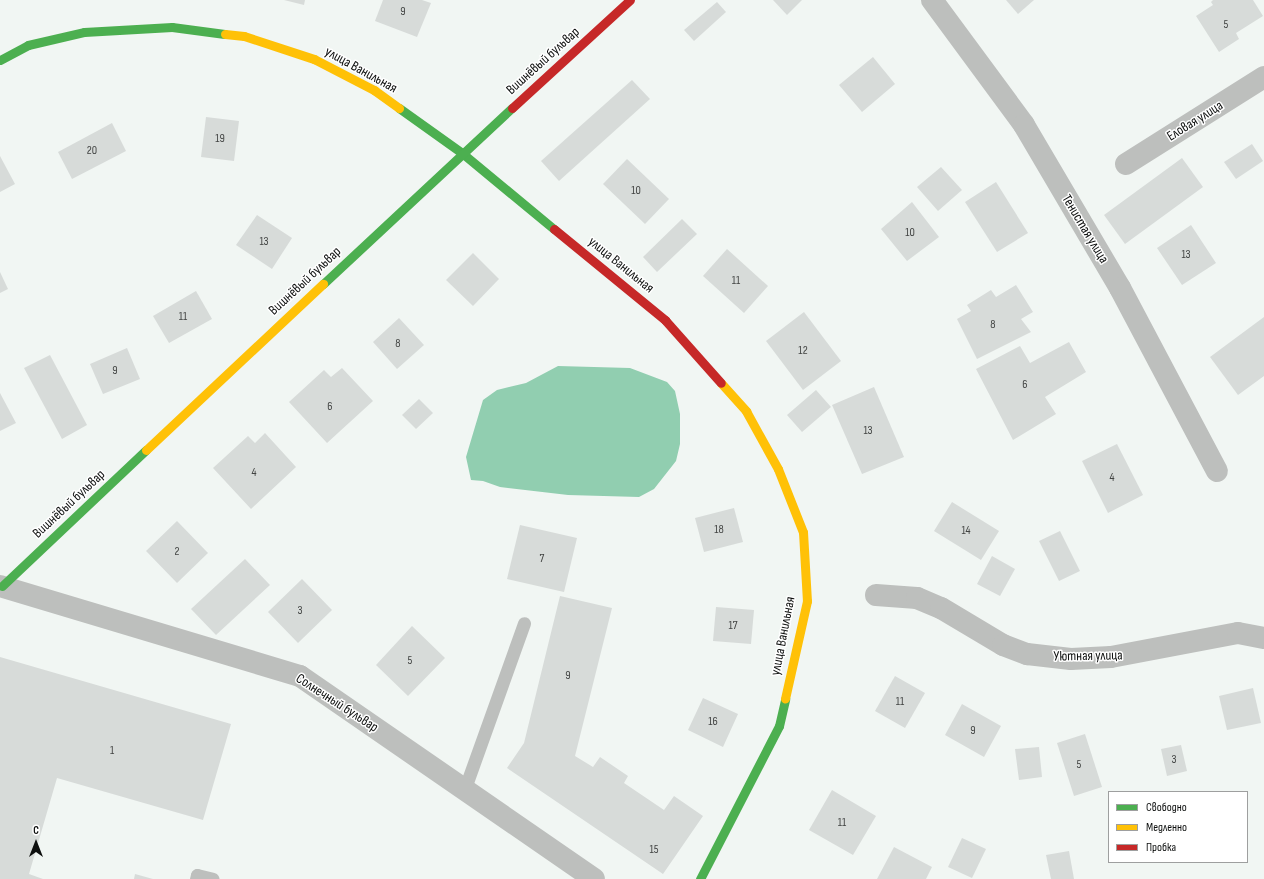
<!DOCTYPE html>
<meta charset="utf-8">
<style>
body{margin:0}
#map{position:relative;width:1264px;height:879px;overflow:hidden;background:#f1f6f3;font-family:"Sofia Sans Condensed",sans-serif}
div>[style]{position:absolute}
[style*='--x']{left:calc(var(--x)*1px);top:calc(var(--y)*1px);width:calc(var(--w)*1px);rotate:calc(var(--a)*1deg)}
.water>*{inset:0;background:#91ceb0}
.building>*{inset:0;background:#d7dbd9}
.lane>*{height:13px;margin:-6.5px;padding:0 6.5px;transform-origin:6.5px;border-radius:6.5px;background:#bdbfbd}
.street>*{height:22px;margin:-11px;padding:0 11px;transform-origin:11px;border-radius:11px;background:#bdbfbd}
.fast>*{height:9px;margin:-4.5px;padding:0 4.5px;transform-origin:4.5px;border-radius:4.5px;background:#4caf50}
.slow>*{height:9px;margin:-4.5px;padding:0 4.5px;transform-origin:4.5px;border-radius:4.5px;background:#ffc107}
.jam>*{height:9px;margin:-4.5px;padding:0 4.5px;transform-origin:4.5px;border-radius:4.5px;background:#c62828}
span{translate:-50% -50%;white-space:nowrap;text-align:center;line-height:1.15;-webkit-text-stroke:3px #fff;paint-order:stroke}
.number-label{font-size:12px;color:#424443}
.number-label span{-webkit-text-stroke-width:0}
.street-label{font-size:14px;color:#0d0f0e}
.legend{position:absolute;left:1108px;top:791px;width:140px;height:72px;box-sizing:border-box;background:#fff;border:1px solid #9e9f9f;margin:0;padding:5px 7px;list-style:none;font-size:12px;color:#0d0f0e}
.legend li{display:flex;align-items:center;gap:8px;height:20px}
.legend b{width:20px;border:1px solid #9e9f9f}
.north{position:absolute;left:16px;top:823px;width:40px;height:40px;-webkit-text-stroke:3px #fff;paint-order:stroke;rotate:0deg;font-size:11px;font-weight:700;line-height:16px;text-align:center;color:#0d0f0e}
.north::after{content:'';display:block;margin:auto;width:14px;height:18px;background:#0d0f0e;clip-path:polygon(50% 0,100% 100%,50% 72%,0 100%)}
</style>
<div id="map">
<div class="water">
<div style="clip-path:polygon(558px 366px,630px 368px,667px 382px,675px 391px,680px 414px,680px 444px,676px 461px,654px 489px,639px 497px,568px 495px,500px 487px,483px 481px,471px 480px,466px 457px,483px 400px,497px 390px,526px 383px)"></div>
</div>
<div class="building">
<div style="clip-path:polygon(284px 0,305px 0,304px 5px)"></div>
<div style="clip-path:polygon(383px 0,422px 0,431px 3px,417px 37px,375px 21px)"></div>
<div style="clip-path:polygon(773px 0,802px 0,787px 15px)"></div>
<div style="clip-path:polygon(1006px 0,1034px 0,1018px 14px)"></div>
<div style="clip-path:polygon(1213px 0,1253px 0,1263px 16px,1236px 33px,1239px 39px,1219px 52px,1196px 16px,1213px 5px,1211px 2px)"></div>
<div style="clip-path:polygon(717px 2px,726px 12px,694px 41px,684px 30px)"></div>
<div style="clip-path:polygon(873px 57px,895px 84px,862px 112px,839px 85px)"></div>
<div style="clip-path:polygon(632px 80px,650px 99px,559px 181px,541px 161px)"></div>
<div style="clip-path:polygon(206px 117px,239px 121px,234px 161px,201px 157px)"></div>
<div style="clip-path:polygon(112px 123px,126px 151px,72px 179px,58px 152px)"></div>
<div style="clip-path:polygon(1252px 144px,1263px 161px,1236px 179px,1224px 162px)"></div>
<div style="clip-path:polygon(0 156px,15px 184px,0 192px)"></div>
<div style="clip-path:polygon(1182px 158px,1203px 187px,1125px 244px,1104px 215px)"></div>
<div style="clip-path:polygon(627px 159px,669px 199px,645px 224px,603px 184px)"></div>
<div style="clip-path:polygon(941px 167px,962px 190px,938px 211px,917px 187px)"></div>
<div style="clip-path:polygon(996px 182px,1028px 233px,997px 252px,965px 202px)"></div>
<div style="clip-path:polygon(912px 202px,939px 237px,907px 261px,881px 229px)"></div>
<div style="clip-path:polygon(257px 215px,292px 238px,272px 269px,236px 245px)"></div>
<div style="clip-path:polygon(682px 219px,697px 234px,657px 272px,643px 257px)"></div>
<div style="clip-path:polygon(1191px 225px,1216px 263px,1182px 285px,1157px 248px)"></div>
<div style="clip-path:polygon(727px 249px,768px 286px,744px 313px,703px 276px)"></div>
<div style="clip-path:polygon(473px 253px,499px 279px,473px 306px,446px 280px)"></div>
<div style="clip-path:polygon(0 272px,8px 289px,0 293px)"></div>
<div style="clip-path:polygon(1016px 285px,1033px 312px,1021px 319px,1031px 332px,977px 359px,957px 319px,971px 311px,967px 305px,991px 290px,996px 297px)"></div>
<div style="clip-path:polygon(196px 291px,212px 319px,169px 343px,153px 316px)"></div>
<div style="clip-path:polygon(804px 312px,841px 361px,803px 390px,766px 341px)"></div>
<div style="clip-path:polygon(1264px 317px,1264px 376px,1238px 395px,1210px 357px)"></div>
<div style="clip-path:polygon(399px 318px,424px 345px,397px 369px,373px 342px)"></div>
<div style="clip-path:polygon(1069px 342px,1086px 372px,1045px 397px,1056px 414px,1013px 440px,976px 369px,1020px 346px,1030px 363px)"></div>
<div style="clip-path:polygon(127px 348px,140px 379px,103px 394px,90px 364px)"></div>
<div style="clip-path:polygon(50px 355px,87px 425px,62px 439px,24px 368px)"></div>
<div style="clip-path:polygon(342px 368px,373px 401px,327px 443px,289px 402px,324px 370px,331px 377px)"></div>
<div style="clip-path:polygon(874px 387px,904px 457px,862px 474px,832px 405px)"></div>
<div style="clip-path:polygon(816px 390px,831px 407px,802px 432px,787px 415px)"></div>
<div style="clip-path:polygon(0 393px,16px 423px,0 431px)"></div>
<div style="clip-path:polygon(419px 399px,433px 413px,416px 429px,402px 415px)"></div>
<div style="clip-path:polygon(265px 433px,296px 467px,251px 509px,213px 468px,248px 436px,255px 443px)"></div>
<div style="clip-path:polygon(1117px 444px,1143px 495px,1108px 513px,1082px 461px)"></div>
<div style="clip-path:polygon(952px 502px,999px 531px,981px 560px,934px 531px)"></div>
<div style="clip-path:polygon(734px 508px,743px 542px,704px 552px,695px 518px)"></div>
<div style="clip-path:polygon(177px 521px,208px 553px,177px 583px,146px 551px)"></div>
<div style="clip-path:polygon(520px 525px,577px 538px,564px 592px,507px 579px)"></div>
<div style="clip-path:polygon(1060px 531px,1080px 571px,1059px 581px,1039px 541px)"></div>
<div style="clip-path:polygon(992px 556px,1015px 569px,1000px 596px,977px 584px)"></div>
<div style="clip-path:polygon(245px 559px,270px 585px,216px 635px,191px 609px)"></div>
<div style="clip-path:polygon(302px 579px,332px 610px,298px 643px,268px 612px)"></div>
<div style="clip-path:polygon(560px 596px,612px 608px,575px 756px,593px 767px,600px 757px,628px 776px,624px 783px,664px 810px,674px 796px,703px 816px,663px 874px,507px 768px,524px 743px)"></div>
<div style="clip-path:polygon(716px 607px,754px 610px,751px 644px,713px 641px)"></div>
<div style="clip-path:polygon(412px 626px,445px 658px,408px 696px,376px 665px)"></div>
<div style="clip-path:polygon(0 657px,231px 724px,203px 820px,57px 778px,29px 874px,43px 879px,0 879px)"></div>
<div style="clip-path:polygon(895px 676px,925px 693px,905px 728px,875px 711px)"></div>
<div style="clip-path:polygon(1253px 688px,1261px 723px,1227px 730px,1219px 696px)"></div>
<div style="clip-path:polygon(703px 698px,738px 714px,723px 747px,688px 730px)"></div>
<div style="clip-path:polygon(962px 704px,1001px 726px,984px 757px,945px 735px)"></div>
<div style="clip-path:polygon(1085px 734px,1102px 787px,1074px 796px,1057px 743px)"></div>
<div style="clip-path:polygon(1181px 745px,1187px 771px,1167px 776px,1161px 749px)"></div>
<div style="clip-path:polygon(1039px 747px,1042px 777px,1019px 780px,1015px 749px)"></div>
<div style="clip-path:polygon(832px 790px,876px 816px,853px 855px,809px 830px)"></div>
<div style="clip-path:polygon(962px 838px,986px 849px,972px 878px,948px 867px)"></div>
<div style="clip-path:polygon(894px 847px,932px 867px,926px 879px,877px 879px)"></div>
<div style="clip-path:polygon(1069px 851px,1074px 879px,1051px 879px,1046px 855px)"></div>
<div style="clip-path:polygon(135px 874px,153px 879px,134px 879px)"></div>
</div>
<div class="lane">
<div style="--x:465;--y:788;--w:175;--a:-70.3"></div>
<div style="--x:196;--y:879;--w:4;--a:-76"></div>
<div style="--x:197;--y:875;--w:16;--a:14"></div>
</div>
<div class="street">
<div style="--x:932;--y:0;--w:155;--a:53.6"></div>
<div style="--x:1024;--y:125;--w:189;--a:59.5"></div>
<div style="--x:1120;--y:288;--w:207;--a:62.1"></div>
<div style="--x:1126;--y:164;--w:163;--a:-32.2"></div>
<div style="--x:0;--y:586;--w:313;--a:16.7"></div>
<div style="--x:300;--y:676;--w:357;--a:34.6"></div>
<div style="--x:876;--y:595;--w:41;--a:4.2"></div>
<div style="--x:917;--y:598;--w:26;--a:23"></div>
<div style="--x:941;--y:608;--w:72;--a:30.8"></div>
<div style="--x:1003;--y:645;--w:26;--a:21"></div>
<div style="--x:1027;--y:654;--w:44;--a:6.5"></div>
<div style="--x:1071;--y:659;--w:40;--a:-2.9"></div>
<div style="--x:1111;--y:657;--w:129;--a:-10.7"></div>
<div style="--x:1238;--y:633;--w:26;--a:11"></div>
</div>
<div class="fast">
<div style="--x:0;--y:60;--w:32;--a:-28"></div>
<div style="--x:28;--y:45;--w:57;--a:-13.1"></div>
<div style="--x:84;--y:32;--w:88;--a:-3.3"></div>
<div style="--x:172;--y:27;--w:53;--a:7.5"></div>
<div style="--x:399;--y:108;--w:77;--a:35.5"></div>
<div style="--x:462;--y:153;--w:119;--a:39.6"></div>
<div style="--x:323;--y:284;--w:258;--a:-43"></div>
<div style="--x:2;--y:586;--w:198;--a:-43.4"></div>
<div style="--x:700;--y:879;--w:172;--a:-62.7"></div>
<div style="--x:779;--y:726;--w:28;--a:-77"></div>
</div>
<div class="slow">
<div style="--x:225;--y:34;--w:19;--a:6"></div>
<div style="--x:244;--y:36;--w:74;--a:18.2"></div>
<div style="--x:314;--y:59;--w:68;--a:27.3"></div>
<div style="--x:374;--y:90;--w:31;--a:36"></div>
<div style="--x:721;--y:383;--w:38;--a:48"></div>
<div style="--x:746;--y:411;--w:66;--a:61.1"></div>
<div style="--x:778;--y:469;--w:68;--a:68.4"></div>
<div style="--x:803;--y:532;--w:69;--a:86.7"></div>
<div style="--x:807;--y:601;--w:100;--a:102.7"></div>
<div style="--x:146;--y:450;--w:243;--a:-43.2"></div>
</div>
<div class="jam">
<div style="--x:512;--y:108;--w:160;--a:-42.5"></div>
<div style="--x:554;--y:229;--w:144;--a:39.3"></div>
<div style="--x:665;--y:320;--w:84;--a:48.4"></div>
</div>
<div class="number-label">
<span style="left:403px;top:12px">9</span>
<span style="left:1226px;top:25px">5</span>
<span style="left:220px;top:139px">19</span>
<span style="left:92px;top:151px">20</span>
<span style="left:636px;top:191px">10</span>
<span style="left:910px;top:233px">10</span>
<span style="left:264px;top:242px">13</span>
<span style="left:1186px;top:255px">13</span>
<span style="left:736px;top:281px">11</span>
<span style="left:183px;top:317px">11</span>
<span style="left:993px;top:325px">8</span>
<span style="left:398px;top:344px">8</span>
<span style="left:803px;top:351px">12</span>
<span style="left:115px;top:371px">9</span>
<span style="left:1025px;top:385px">6</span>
<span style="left:330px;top:407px">6</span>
<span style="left:868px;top:431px">13</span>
<span style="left:254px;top:473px">4</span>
<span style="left:1112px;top:478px">4</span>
<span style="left:719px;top:530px">18</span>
<span style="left:966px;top:531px">14</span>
<span style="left:177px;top:552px">2</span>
<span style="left:542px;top:559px">7</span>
<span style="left:300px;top:611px">3</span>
<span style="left:733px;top:626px">17</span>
<span style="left:410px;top:661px">5</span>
<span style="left:568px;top:676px">9</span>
<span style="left:900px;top:702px">11</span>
<span style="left:713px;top:722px">16</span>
<span style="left:973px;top:731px">9</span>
<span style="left:112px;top:751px">1</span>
<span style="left:1174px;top:760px">3</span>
<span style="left:1079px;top:765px">5</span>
<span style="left:842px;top:823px">11</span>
<span style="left:654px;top:850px">15</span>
</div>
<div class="street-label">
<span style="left:543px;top:61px;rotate:-42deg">Вишнёвый бульвар</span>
<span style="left:361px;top:70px;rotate:29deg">улица Ванильная</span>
<span style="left:1195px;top:121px;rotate:-32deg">Еловая улица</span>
<span style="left:1085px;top:229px;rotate:59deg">Тенистая улица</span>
<span style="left:621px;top:265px;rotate:39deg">улица Ванильная</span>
<span style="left:305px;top:281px;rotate:-43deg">Вишнёвый бульвар</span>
<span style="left:69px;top:504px;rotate:-43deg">Вишнёвый бульвар</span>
<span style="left:783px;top:636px;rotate:-79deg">улица Ванильная</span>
<span style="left:1088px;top:656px;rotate:-1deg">Уютная улица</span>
<span style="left:337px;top:703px;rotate:33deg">Солнечный бульвар</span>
</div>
<ul class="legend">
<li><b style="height:5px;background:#4caf50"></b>Свободно</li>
<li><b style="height:5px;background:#ffc107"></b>Медленно</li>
<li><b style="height:5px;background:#c62828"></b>Пробка</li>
</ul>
<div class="north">С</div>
</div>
